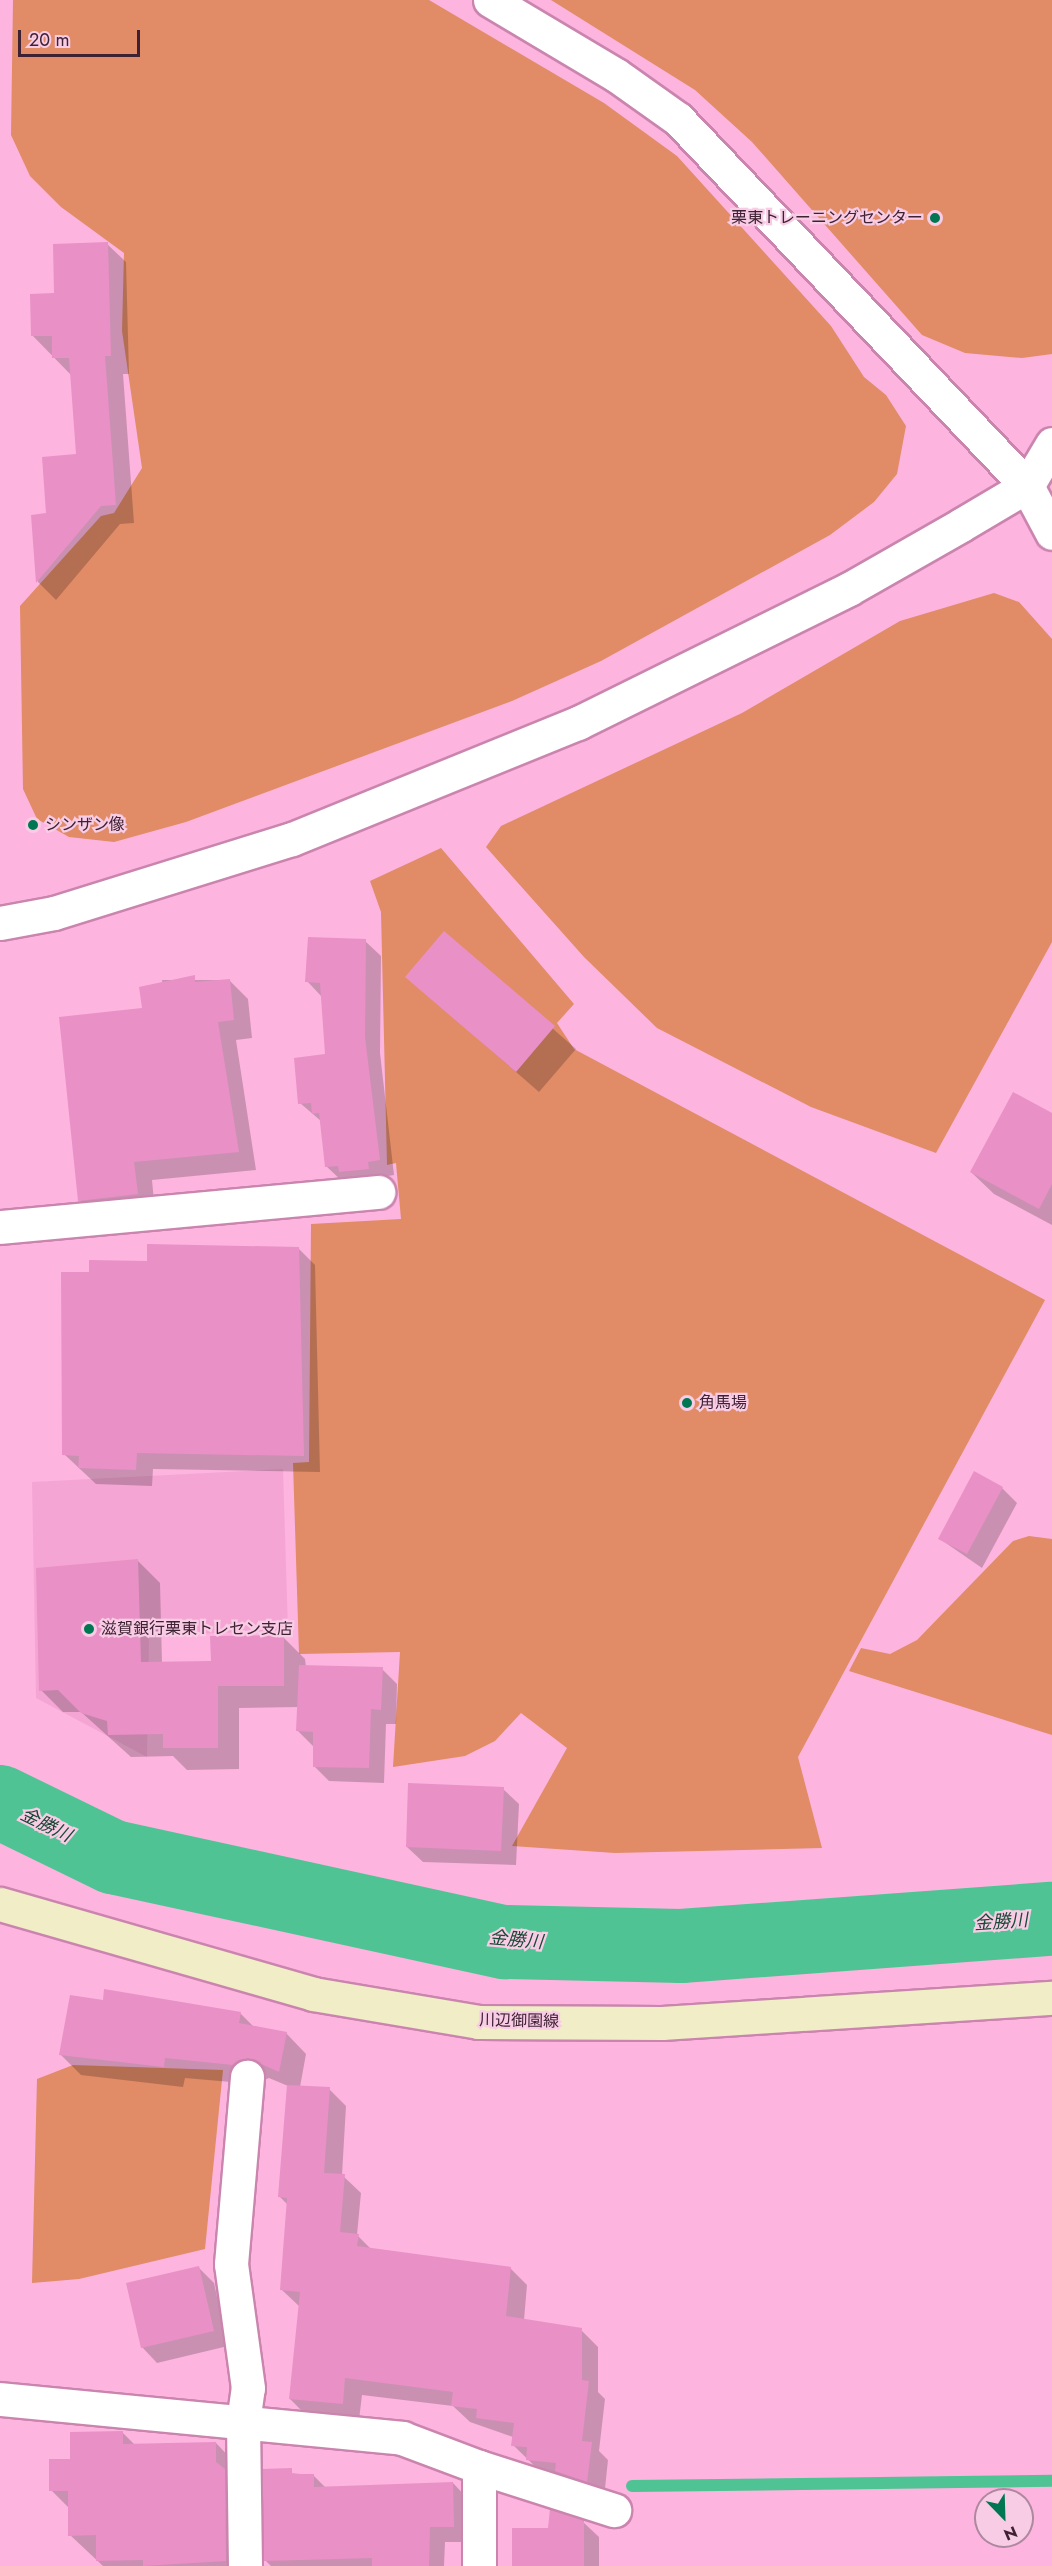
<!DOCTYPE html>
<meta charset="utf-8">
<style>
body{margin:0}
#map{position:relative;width:1052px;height:2566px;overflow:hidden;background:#fdb4df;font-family:Jost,"Noto Sans JP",sans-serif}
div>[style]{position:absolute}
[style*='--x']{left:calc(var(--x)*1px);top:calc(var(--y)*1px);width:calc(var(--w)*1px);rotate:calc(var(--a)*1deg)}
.built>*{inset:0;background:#f4a5d4}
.green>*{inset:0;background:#e18b67}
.shadow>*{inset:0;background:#0003}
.stream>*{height:12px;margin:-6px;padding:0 6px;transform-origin:6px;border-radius:6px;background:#4fc394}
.river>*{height:74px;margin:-37px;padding:0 37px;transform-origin:37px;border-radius:37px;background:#4fc394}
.building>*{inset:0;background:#e990c6}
.roads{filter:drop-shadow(2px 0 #ca85ae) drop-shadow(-2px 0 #ca85ae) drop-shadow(0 2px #ca85ae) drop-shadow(0 -2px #ca85ae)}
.minor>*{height:33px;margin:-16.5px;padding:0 16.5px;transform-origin:16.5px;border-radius:16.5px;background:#fff}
.tertiary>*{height:33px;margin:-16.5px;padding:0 16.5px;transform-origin:16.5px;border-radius:16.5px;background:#fff}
.secondary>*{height:33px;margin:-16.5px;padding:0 16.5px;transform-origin:16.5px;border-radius:16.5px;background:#f1edc7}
.dots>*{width:16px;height:16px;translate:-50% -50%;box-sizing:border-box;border:3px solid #f9cce5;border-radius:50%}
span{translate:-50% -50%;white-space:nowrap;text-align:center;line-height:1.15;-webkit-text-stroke:4.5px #f9cce5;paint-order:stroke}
.poi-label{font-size:16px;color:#3e2233}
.right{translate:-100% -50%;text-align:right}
.left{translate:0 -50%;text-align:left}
.street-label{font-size:16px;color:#3e2233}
.water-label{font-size:18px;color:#194936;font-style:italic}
.north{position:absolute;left:974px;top:2488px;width:60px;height:60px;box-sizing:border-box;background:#f9cce5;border:2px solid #ae889e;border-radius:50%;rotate:157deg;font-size:16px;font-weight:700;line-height:24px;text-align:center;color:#3e2233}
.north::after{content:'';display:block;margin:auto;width:21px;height:27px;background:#007752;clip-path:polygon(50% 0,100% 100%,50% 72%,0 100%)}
.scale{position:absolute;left:18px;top:30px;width:122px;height:27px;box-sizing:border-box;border:3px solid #3e2233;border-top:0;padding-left:8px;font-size:18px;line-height:21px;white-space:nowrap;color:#3e2233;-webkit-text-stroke:4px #f9cce5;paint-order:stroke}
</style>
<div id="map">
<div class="built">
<div style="clip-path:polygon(283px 1469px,288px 1630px,149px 1636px,147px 1757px,36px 1698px,32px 1482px)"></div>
</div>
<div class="green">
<div style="clip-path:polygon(13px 0,429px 0,604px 103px,677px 156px,831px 326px,864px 377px,886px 395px,906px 426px,897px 474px,874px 502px,830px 535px,601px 661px,512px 701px,186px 822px,114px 842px,69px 837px,37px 819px,23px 789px,20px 606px,101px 516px,114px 513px,142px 468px,122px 331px,124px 253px,61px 207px,30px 176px,11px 135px)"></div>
<div style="clip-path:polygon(551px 0,1052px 0,1052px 354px,1022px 358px,965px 353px,922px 335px,752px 142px,695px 90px)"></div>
<div style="clip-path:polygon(994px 593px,1019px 602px,1052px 639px,1052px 942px,936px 1153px,811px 1107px,657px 1028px,584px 957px,486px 847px,501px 826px,742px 713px,900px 621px)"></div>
<div style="clip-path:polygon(441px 848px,574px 1004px,557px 1023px,574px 1049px,1045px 1300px,798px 1757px,822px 1848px,615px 1853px,512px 1846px,567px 1748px,521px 1713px,495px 1741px,465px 1756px,393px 1767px,400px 1652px,299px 1654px,293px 1463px,309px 1462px,311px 1224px,401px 1219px,396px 1163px,387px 1165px,381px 912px,370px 881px)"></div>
<div style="clip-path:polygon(1029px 1536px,1052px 1539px,1052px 1735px,849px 1671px,861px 1648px,890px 1654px,917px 1640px,1013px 1541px)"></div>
<div style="clip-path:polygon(73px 2065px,223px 2070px,205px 2249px,79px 2279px,32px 2283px,37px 2079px)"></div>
</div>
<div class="shadow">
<div style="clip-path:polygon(107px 244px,126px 262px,129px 374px,123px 374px,134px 523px,120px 524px,56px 600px,38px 582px,32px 516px,48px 515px,78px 456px,72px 376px,32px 335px,56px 294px)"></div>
<div style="clip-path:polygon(445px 934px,576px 1049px,539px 1092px,407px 977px)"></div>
<div style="clip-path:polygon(365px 941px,381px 956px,380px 1053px,394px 1175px,382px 1177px,383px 1184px,342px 1181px,326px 1166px,321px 1121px,300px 1103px,327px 1056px,322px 997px,307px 981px)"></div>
<div style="clip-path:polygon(162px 980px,229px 980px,248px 999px,252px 1038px,236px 1040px,256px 1170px,152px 1180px,155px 1212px,98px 1219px,80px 1200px,143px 1009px,163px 986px)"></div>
<div style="clip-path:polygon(1052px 1115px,1052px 1225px,994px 1194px,971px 1172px)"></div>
<div style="clip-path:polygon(299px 1249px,315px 1265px,320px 1472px,153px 1469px,152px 1486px,96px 1484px,64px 1454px,90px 1274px)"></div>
<div style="clip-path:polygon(1002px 1488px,1017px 1503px,982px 1568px,940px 1539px)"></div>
<div style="clip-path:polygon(138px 1561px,160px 1583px,162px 1663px,212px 1663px,283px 1637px,305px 1659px,306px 1667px,382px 1669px,397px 1684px,396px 1724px,386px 1724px,384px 1783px,329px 1781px,314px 1766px,313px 1746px,298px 1731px,299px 1707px,239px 1708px,239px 1769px,187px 1770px,173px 1756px,131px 1757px,81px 1712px,63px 1712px,41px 1690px)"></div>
<div style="clip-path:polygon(503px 1789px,519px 1804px,516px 1865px,423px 1862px,407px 1847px)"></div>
<div style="clip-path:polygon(106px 1991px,241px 2014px,255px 2028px,286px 2033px,306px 2054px,300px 2087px,329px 2089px,346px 2106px,342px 2175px,361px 2193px,357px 2235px,372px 2250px,510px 2268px,527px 2285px,524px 2320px,581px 2330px,598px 2347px,598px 2392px,605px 2399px,599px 2451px,608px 2460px,604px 2498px,545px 2476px,513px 2445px,513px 2437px,470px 2422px,453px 2406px,362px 2395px,359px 2420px,307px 2416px,290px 2399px,300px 2307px,282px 2290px,288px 2205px,280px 2197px,288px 2086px,269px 2078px,254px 2084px,185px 2078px,183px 2087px,81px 2075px,61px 2055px,104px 2002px)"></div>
<div style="clip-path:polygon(199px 2268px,214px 2283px,228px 2346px,157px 2363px,142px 2347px)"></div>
<div style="clip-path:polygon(123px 2433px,135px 2445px,216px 2443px,237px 2465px,247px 2566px,103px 2566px,70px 2535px,70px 2509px,51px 2490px,71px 2461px)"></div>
<div style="clip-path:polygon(264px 2471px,313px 2475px,326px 2488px,453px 2483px,468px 2499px,469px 2542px,445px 2542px,444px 2566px,271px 2566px,265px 2560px)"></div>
<div style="clip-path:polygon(583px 2522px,599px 2537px,599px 2566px,513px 2566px,549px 2529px)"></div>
</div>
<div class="stream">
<div style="--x:632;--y:2486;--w:420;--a:-0.7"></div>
</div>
<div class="river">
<div style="--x:0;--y:1802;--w:126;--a:26"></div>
<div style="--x:113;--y:1857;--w:400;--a:12.3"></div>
<div style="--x:504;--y:1942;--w:177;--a:1.3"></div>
<div style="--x:681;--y:1946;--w:372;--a:-4.2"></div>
</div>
<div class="building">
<div style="clip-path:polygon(108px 242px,111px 356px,105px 356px,116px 505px,101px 506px,36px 583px,31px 515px,46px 513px,42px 457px,76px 454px,69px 358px,52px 358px,52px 336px,31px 336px,30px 294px,54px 293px,53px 244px)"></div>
<div style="clip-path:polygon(444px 931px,555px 1026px,516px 1072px,405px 977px)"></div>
<div style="clip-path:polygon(308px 937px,366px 939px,365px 1037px,380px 1160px,368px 1162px,369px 1169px,339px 1172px,338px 1166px,325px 1167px,319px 1113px,312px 1114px,311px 1103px,298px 1104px,294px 1058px,325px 1054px,320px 983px,305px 982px)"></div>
<div style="clip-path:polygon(195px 975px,195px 982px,230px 979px,234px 1020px,218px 1022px,239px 1152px,134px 1162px,138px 1194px,78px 1201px,59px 1017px,142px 1008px,139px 987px)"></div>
<div style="clip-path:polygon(1013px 1092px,1052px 1113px,1052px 1184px,1039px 1209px,970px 1172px)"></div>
<div style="clip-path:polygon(147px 1244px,299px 1247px,304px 1456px,137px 1453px,136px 1470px,78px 1468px,79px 1456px,62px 1455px,61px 1272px,89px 1272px,89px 1260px,147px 1261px)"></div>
<div style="clip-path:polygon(974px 1471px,1003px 1487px,967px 1554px,938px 1539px)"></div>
<div style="clip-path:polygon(138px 1559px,141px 1662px,211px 1661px,210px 1636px,284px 1635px,284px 1686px,218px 1686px,218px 1748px,163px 1748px,163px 1734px,108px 1735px,107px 1721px,81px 1713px,58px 1690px,39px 1691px,36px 1568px)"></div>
<div style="clip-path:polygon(299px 1665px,383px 1667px,381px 1710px,371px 1709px,369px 1768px,313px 1767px,313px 1732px,296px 1731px)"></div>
<div style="clip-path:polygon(408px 1783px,504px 1787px,501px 1851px,406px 1847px)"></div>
<div style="clip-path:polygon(104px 1989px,241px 2012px,239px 2023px,287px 2032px,279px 2072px,248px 2058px,233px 2065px,165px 2058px,164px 2067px,59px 2055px,70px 1995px,103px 2000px)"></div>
<div style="clip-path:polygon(287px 2085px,330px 2087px,324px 2173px,345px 2174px,340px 2232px,359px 2234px,357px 2246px,511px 2267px,506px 2316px,582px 2328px,582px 2380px,589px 2381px,582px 2441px,592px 2442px,587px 2482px,555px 2471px,556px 2463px,526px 2460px,527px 2447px,511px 2446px,514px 2423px,476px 2418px,477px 2409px,451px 2406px,453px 2392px,345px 2378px,343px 2404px,289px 2399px,300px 2292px,280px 2290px,287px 2198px,278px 2197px)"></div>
<div style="clip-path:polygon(199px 2266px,214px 2331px,141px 2348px,126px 2283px)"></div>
<div style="clip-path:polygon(123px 2431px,123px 2444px,216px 2442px,216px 2462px,225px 2469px,226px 2561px,143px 2566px,143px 2560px,96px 2561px,96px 2535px,68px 2536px,68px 2491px,49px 2491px,49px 2459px,70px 2459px,70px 2432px)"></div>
<div style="clip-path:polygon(292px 2468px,292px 2474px,314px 2474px,314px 2487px,453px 2482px,454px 2527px,430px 2527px,429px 2566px,372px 2566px,372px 2558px,264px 2561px,262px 2469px)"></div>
<div style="clip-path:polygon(550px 2509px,584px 2520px,584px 2566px,512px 2566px,512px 2528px,548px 2528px)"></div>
</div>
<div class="roads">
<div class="minor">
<div style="--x:0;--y:1227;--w:380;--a:-5.3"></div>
<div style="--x:0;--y:2399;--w:404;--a:5.5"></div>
<div style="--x:402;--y:2438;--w:82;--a:20.6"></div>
<div style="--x:479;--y:2467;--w:99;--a:90"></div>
<div style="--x:479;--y:2467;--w:142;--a:17.7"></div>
<div style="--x:245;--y:2566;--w:144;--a:-90.8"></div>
<div style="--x:243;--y:2422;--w:34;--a:-82"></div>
<div style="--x:248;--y:2388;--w:125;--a:-97.8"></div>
<div style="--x:231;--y:2264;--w:188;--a:-85.1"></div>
</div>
<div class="tertiary">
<div style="--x:490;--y:0;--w:147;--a:30.8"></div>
<div style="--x:616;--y:75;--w:76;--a:35.4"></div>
<div style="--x:678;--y:119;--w:506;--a:46.44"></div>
<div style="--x:1027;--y:486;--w:53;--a:62"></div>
<div style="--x:0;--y:923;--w:55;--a:-10.5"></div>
<div style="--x:54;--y:913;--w:249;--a:-17.3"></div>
<div style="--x:292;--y:839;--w:309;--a:-22.1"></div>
<div style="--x:578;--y:723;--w:302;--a:-26.3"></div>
<div style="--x:849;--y:589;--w:129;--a:-29.7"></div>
<div style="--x:961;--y:525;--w:77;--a:-30.6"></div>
<div style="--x:1027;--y:486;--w:49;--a:-59.2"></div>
</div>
<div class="secondary">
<div style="--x:0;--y:1904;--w:326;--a:16"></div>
<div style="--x:313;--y:1994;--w:167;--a:9.6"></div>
<div style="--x:478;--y:2022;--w:184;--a:0.3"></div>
<div style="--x:662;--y:2023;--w:391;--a:-3.7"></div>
</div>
</div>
<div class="dots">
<div style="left:935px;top:218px;background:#007752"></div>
<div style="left:33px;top:825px;background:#007752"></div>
<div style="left:687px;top:1403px;background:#007752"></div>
<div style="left:89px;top:1629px;background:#007752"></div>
</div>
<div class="poi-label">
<span class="right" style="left:923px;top:218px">栗東トレーニングセンター</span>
<span class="left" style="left:45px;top:825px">シンザン像</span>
<span class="left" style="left:699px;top:1403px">角馬場</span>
<span class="left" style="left:101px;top:1629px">滋賀銀行栗東トレセン支店</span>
</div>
<div class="street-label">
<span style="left:519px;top:2021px;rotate:1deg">川辺御園線</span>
</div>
<div class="water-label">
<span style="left:46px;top:1825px;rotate:26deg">金勝川</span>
<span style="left:1001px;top:1922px;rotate:-4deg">金勝川</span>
<span style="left:516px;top:1940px;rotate:5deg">金勝川</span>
</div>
<div class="north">N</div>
<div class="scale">20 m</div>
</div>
